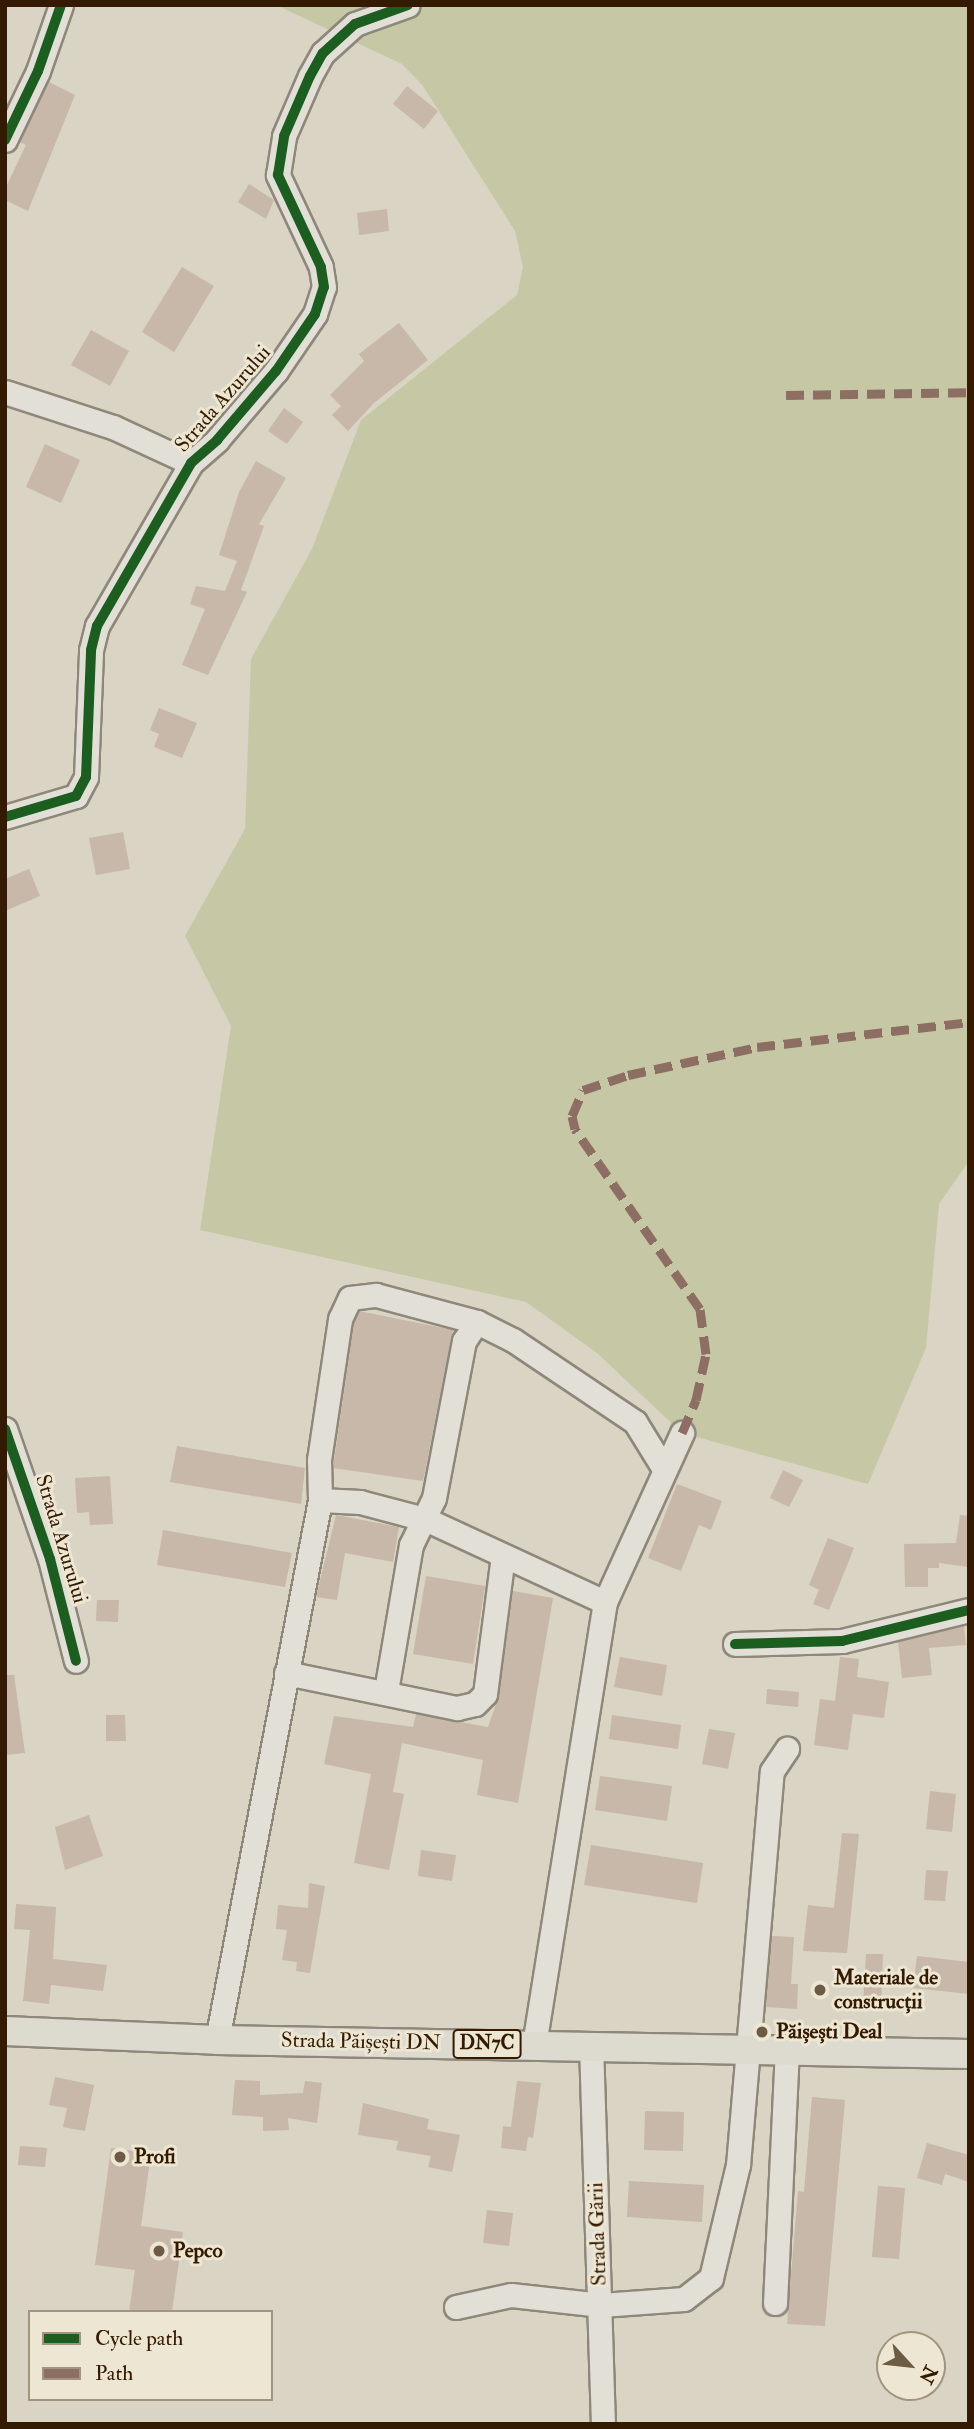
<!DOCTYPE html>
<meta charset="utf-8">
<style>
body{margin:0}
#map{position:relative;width:974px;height:2429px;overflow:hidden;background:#d9d4c3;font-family:"IM FELL Double Pica",serif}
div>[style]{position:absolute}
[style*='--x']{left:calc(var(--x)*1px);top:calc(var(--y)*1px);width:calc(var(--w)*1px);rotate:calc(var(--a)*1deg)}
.green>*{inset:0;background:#c6c8a5}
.building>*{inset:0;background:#c7b8a9}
.roads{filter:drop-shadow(2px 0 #8e877a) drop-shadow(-2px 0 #8e877a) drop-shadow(0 2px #8e877a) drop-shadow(0 -2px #8e877a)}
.minor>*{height:23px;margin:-11.5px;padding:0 11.5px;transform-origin:11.5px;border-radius:11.5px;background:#e2dfd7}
.major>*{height:28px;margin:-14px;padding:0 14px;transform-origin:14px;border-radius:14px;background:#dddad0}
.quiet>*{height:9px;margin-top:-4.5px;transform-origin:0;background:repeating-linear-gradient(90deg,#8d6e63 0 18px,transparent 0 27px)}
.cycleway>*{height:10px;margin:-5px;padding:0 5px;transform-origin:5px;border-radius:5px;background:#1b5e20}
.dots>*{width:19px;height:19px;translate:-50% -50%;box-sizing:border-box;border:4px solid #ece6d2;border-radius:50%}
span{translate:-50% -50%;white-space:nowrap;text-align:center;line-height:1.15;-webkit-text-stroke:6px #ece6d2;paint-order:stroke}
.shield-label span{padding:2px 5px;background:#ece6d2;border:2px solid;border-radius:5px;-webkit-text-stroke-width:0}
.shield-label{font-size:19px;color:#341a01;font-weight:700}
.street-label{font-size:21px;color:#341a01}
.poi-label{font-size:21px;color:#341a01;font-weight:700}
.left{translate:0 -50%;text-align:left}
.frame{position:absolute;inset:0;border:7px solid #341a01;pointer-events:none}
.legend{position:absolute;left:28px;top:2310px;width:245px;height:91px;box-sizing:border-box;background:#ece6d2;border:2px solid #a2947e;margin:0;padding:9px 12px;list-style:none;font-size:21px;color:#341a01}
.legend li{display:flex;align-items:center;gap:14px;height:35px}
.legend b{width:35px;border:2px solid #a2947e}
.north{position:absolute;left:876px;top:2331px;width:70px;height:70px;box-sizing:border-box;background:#ece6d2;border:2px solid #a2947e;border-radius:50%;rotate:117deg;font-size:19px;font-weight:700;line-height:28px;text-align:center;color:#341a01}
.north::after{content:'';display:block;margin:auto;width:24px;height:32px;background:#6e5b45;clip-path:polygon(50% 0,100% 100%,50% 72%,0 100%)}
</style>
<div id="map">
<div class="green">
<div style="clip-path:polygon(276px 5px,969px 5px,969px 1161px,939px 1204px,926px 1348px,868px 1484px,682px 1433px,597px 1353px,526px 1302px,200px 1230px,231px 1026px,185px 936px,245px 829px,251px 659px,312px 549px,361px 420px,517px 295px,523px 267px,515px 231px,423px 86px,402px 64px)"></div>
</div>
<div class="building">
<div style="clip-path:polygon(49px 82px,75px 95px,28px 211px,5px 200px,5px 189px,26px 145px,20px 142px)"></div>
<div style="clip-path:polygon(407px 86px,438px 111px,424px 129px,393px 104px)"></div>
<div style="clip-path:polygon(249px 184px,274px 200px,266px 219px,238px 202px)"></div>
<div style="clip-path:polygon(387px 209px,389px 231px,359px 235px,357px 213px)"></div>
<div style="clip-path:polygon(182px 267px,214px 286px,174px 352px,142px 332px)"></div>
<div style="clip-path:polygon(399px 323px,428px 360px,374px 403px,348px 431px,332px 415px,341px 406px,330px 395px,364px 361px,359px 354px)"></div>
<div style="clip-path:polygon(91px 330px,129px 351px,110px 386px,71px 365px)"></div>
<div style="clip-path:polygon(284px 408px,303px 422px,287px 444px,268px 431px)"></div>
<div style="clip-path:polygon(45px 444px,80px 460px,61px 503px,26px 487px)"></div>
<div style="clip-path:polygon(256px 461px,286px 478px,259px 524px,264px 526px,241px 590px,247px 592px,208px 675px,182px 665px,205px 609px,190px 604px,196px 586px,225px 591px,237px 561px,219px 555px,239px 492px)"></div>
<div style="clip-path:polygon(159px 708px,197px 723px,182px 758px,154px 747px,159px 734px,150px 730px)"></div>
<div style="clip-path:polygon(123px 832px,130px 869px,96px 875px,89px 838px)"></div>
<div style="clip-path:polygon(29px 869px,40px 896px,5px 911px,5px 879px)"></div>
<div style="clip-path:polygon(359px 1311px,453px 1330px,423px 1481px,333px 1468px,354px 1323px)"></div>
<div style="clip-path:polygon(177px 1446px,305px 1468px,301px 1504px,170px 1482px)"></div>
<div style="clip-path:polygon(783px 1470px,803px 1480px,789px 1507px,770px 1498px)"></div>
<div style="clip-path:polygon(110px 1476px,113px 1524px,90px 1525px,89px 1512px,77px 1513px,75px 1478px)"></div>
<div style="clip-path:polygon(677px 1484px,722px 1501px,711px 1530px,699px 1525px,681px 1571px,648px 1558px)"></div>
<div style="clip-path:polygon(336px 1515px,399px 1527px,393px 1562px,345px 1553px,337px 1600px,316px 1597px)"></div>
<div style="clip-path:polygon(960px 1515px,969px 1516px,969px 1567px,939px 1563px,939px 1568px,928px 1568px,928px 1587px,905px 1587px,904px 1544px,956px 1543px)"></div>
<div style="clip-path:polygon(163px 1530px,292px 1553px,285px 1587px,157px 1565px)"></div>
<div style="clip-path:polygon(828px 1538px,854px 1548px,829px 1610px,813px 1604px,819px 1590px,809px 1585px)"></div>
<div style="clip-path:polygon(426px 1576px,485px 1586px,473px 1664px,413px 1654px)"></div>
<div style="clip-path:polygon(513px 1591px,553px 1598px,518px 1803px,477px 1795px,483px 1760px,402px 1743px,393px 1792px,404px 1794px,389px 1870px,354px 1863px,371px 1774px,324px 1764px,334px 1716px,413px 1727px,416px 1714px,488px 1727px,499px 1696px)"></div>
<div style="clip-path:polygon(97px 1600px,119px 1600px,118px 1622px,96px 1621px)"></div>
<div style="clip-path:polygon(964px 1626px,966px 1645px,929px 1648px,932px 1675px,902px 1678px,898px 1642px)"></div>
<div style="clip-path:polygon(620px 1657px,667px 1665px,662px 1696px,614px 1687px)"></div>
<div style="clip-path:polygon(840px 1657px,859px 1659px,857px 1677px,889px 1682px,884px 1718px,853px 1714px,848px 1750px,814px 1745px,820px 1699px,835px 1701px)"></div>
<div style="clip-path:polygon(5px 1675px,14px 1675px,25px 1753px,5px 1755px)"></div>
<div style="clip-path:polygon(767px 1689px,799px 1692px,798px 1707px,766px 1704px)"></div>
<div style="clip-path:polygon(106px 1715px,125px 1715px,126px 1741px,106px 1741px)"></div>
<div style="clip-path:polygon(612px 1715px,681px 1725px,678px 1749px,609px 1739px)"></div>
<div style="clip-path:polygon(709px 1729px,735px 1733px,728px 1769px,702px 1764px)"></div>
<div style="clip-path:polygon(600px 1776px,672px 1786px,667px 1821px,595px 1810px)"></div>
<div style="clip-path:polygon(930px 1791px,956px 1794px,952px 1832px,926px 1829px)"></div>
<div style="clip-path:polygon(89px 1815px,103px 1856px,65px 1870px,55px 1827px)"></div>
<div style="clip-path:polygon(842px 1833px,859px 1834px,847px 1953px,803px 1951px,808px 1905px,834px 1908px)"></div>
<div style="clip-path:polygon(591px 1845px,703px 1863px,697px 1903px,584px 1885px)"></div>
<div style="clip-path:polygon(421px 1850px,456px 1855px,452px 1881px,418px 1876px)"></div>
<div style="clip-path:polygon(926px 1870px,948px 1871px,945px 1901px,924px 1900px)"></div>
<div style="clip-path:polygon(309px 1883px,325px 1886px,310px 1973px,296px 1971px,297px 1962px,282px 1960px,287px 1930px,276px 1929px,278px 1905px,308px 1908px)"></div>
<div style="clip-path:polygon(16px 1904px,56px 1907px,53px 1959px,107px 1965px,103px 1991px,51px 1985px,49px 2004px,23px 2001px,30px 1930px,14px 1929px)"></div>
<div style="clip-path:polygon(772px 1936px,794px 1937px,791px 1984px,798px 1984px,797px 2009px,766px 2007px)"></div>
<div style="clip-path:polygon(866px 1954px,883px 1954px,881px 2006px,863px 2005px)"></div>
<div style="clip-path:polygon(917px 1956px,969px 1962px,969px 1994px,913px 1988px)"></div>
<div style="clip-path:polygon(55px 2077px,94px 2085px,85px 2131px,63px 2127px,67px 2108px,49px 2105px)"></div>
<div style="clip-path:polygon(235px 2080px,260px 2081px,260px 2095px,303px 2093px,305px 2081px,322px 2083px,317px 2123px,288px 2118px,289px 2130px,263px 2131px,263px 2117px,232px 2115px)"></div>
<div style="clip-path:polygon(517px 2081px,541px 2083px,533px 2138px,528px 2137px,526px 2151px,501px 2148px,503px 2126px,511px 2127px)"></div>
<div style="clip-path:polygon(812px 2097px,845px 2100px,825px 2326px,787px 2324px,798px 2191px,804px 2192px)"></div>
<div style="clip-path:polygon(363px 2103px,429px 2119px,427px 2129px,460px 2135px,452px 2172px,428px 2167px,431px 2156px,396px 2150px,398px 2141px,358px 2135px)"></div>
<div style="clip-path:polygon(645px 2111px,684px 2112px,683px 2151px,644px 2150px)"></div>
<div style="clip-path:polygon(927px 2143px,969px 2155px,969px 2182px,945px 2174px,942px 2185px,917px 2178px)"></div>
<div style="clip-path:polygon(20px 2146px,47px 2148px,45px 2167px,18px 2165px)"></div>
<div style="clip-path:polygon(111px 2148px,151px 2153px,141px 2226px,183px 2232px,172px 2312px,129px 2312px,135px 2270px,95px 2265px)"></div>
<div style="clip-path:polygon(629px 2181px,704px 2185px,702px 2222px,627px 2217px)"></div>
<div style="clip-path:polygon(878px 2186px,905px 2188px,899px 2259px,872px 2257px)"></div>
<div style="clip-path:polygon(487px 2210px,513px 2213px,509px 2246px,483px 2243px)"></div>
</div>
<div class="roads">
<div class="minor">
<div style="--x:5;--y:140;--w:76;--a:-64.4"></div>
<div style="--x:38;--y:71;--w:70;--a:-70.8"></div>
<div style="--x:5;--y:392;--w:114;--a:18"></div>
<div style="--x:113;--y:427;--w:86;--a:24.8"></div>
<div style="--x:5;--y:817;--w:74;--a:-16.5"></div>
<div style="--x:76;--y:796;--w:21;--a:-62"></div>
<div style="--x:86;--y:777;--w:127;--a:-87.7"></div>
<div style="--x:91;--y:650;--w:25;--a:-76"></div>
<div style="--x:97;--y:626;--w:188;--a:-60"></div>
<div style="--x:191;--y:463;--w:35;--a:-41"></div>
<div style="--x:217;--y:440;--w:91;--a:-49.5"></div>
<div style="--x:276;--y:371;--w:69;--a:-55.6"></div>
<div style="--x:315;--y:314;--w:28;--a:-72"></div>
<div style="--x:324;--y:287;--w:20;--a:-99"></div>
<div style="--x:321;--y:267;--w:102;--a:-115.1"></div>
<div style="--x:278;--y:175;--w:39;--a:-81"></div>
<div style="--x:284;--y:136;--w:65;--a:-66.6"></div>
<div style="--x:310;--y:76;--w:26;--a:-61"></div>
<div style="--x:323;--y:53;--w:43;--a:-42.2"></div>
<div style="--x:355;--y:24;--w:56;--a:-19.7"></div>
<div style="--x:5;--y:1429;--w:138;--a:70.9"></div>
<div style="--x:50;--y:1559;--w:105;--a:75.7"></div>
<div style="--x:320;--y:1500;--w:40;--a:-91.4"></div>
<div style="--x:319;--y:1460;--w:143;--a:-81.5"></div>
<div style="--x:340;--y:1319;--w:23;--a:-65"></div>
<div style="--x:350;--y:1298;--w:26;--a:-7"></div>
<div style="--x:376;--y:1295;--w:105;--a:15"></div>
<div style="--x:477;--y:1322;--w:40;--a:26.6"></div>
<div style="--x:513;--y:1340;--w:147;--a:33.9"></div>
<div style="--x:635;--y:1422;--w:55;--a:58.3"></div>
<div style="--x:735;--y:1644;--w:107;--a:-1.6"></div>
<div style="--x:842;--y:1641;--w:131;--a:-13.7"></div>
<div style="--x:286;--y:1673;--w:175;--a:11.6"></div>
<div style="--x:457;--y:1708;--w:18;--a:-13"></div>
<div style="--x:475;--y:1704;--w:14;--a:-45"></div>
<div style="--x:485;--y:1694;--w:139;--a:-82.6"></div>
<div style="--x:386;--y:1691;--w:148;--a:-80.3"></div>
<div style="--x:411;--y:1545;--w:52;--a:-63.9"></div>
<div style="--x:434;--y:1498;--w:160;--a:-79.2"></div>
<div style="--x:464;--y:1341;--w:23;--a:-56"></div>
<div style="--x:217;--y:2040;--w:550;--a:-79.2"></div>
<div style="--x:320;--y:1500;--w:40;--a:2.9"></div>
<div style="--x:360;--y:1502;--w:67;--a:14.7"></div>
<div style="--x:425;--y:1519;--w:198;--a:24.8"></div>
<div style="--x:591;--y:2044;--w:380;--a:88.2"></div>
<div style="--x:534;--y:2045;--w:449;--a:-80.9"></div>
<div style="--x:605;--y:1602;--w:186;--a:-65.5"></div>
<div style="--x:775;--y:2303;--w:253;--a:-87.3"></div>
<div style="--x:456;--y:2307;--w:56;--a:-12.3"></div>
<div style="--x:511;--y:2295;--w:91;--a:6.3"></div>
<div style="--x:601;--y:2305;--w:83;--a:-4.1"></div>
<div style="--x:684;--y:2299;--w:34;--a:-38"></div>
<div style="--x:711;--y:2278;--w:116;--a:-76.6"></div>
<div style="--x:738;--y:2165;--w:395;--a:-85.1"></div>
<div style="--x:772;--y:1771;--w:27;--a:-56"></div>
</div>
<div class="major">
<div style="--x:5;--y:2031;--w:212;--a:2.4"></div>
<div style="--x:217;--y:2040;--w:752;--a:1.07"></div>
</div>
</div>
<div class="quiet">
<div style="--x:786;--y:395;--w:183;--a:-0.9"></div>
<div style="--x:682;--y:1433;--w:36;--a:-67"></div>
<div style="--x:696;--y:1400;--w:47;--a:-77.7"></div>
<div style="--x:706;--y:1354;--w:45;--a:-97.6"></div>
<div style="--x:700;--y:1309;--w:219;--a:-124.8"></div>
<div style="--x:575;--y:1129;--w:13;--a:-103"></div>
<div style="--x:572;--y:1116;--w:28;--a:-67"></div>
<div style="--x:583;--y:1090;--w:47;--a:-18.4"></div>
<div style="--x:628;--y:1075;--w:132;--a:-12.2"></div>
<div style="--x:757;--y:1047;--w:213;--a:-6.7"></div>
</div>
<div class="cycleway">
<div style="--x:5;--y:140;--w:76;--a:-64.4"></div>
<div style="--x:38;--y:71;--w:70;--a:-70.8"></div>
<div style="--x:5;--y:817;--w:74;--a:-16.5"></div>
<div style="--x:76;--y:796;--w:21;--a:-62"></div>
<div style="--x:86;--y:777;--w:127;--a:-87.7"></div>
<div style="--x:91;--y:650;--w:25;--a:-76"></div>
<div style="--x:97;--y:626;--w:188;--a:-60"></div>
<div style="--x:191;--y:463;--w:35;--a:-41"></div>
<div style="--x:217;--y:440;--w:91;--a:-49.5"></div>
<div style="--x:276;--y:371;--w:69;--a:-55.6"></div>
<div style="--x:315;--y:314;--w:28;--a:-72"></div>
<div style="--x:324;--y:287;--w:20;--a:-99"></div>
<div style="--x:321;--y:267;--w:102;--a:-115.1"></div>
<div style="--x:278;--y:175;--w:39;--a:-81"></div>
<div style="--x:284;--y:136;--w:65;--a:-66.6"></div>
<div style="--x:310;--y:76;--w:26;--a:-61"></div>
<div style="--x:323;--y:53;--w:43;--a:-42.2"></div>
<div style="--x:355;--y:24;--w:56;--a:-19.7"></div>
<div style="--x:5;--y:1429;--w:138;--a:70.9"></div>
<div style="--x:50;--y:1559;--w:105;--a:75.7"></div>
<div style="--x:735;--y:1644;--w:107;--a:-1.6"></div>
<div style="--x:842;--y:1641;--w:131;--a:-13.7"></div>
</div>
<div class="dots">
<div style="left:820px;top:1990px;background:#6e5b45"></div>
<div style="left:762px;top:2032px;background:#6e5b45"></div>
<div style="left:120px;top:2157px;background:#6e5b45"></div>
<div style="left:159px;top:2251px;background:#6e5b45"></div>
</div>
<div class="shield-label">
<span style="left:487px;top:2044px">DN7C</span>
</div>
<div class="street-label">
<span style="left:223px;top:399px;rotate:-49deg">Strada Azurului</span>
<span style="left:61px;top:1539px;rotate:73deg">Strada Azurului</span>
<span style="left:361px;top:2042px;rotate:1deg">Strada Păișești DN</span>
<span style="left:598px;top:2234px;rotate:-92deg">Strada Gării</span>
</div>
<div class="poi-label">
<span class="left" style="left:834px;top:1990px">Materiale de<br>construcții</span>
<span class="left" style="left:776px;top:2032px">Păișești Deal</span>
<span class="left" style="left:134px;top:2157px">Profi</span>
<span class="left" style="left:173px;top:2251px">Pepco</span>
</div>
<div class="frame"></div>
<ul class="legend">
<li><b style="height:9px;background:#1b5e20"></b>Cycle path</li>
<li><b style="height:9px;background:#8d6e63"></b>Path</li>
</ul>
<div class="north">N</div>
</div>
